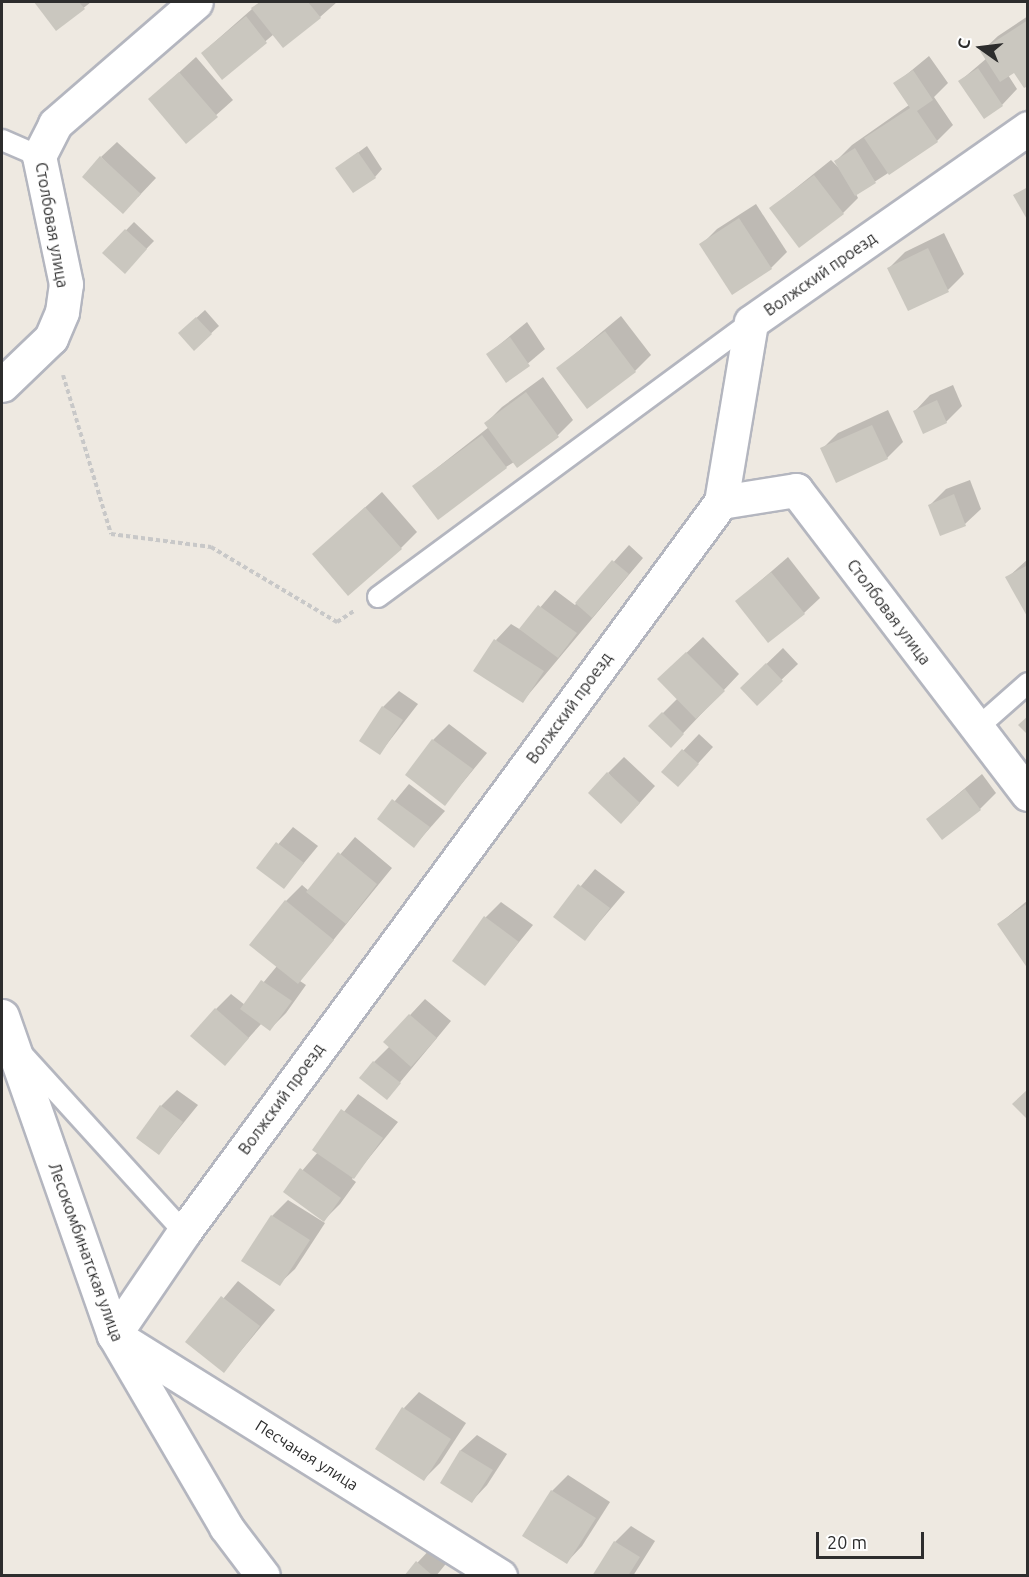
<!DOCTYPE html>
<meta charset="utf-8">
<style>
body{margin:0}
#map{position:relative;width:1029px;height:1577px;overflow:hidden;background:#eee9e1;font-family:Ubuntu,sans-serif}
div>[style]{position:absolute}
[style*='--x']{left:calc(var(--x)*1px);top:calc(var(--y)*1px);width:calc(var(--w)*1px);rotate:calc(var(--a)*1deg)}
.shadow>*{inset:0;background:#0003}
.building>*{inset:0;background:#cac7bf}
.path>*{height:4px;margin-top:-2px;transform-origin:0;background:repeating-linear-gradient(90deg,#c8c8c8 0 4.5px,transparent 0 7.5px)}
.roads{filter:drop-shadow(2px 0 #b4b6bf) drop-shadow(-2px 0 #b4b6bf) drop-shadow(0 2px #b4b6bf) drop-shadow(0 -2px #b4b6bf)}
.lane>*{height:20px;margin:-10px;padding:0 10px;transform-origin:10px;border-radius:10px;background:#fff}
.street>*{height:33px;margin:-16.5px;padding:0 16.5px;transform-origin:16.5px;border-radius:16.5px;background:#fff}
.secondary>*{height:33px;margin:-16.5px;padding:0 16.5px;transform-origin:16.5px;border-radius:16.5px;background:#fff}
span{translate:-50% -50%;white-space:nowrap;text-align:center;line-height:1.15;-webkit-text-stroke:4.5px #fff;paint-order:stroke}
.street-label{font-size:16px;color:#2d2d2d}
.frame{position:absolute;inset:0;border:3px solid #2d2d2d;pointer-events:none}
.north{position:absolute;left:951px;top:18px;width:60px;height:60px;-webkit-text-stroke:4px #fff;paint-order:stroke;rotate:284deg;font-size:16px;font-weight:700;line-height:24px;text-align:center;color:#2d2d2d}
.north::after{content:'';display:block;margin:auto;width:21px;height:27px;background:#2d2d2d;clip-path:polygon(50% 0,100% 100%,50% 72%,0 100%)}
.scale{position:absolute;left:816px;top:1532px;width:108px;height:27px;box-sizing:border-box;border:3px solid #2d2d2d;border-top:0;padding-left:8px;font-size:18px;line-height:21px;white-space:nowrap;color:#2d2d2d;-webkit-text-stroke:4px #fff;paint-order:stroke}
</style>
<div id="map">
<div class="shadow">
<div style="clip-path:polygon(36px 2px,91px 2px,57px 29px)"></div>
<div style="clip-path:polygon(260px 2px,337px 2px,320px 17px,274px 34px,222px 78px,210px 46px)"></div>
<div style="clip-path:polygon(1028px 16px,1028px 84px,1014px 71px,1008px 75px,1017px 89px,1002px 105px,960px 81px,987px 58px,982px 51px,998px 36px)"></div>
<div style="clip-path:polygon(929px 56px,948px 83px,934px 97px,953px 125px,937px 141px,856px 194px,858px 198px,843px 213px,771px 208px,831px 160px,842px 171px,836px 161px,852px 145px,909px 105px,895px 84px)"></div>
<div style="clip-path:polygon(196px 57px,233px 100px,186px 142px,150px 99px)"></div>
<div style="clip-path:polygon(117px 142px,156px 178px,138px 197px,101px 157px)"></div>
<div style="clip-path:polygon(367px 146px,382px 169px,375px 177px,337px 168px)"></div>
<div style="clip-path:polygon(756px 204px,787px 252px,771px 268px,701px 245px,717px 229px)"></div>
<div style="clip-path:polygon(134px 222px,154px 241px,124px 272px,104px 253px)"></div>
<div style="clip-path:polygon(944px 233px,964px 274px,948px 290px,889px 268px,905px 252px)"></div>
<div style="clip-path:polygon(205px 310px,219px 326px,194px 349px,180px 333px)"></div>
<div style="clip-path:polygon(621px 316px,651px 355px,635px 371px,558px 368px)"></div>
<div style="clip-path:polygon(527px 322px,545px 349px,507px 381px,488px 354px)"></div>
<div style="clip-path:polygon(543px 377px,573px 420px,558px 435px,506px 467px,414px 486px,489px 427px,486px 423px,502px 407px)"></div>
<div style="clip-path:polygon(953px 385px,962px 406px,946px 422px,915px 411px,930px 395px)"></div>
<div style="clip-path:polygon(888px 410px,903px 442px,887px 458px,822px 449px,838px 433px)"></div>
<div style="clip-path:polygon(970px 480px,981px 509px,965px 524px,941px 534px,930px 505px,946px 489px)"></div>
<div style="clip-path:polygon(382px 492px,417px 532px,401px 548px,314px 554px)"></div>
<div style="clip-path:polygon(629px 545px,643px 558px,523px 701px,496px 640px,511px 624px,521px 630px,555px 590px,575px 605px)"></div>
<div style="clip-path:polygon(788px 557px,820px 598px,804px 613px,737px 601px)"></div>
<div style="clip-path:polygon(1028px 559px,1028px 615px,1007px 578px)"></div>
<div style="clip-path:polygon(703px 637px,739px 674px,671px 746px,650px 726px,678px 698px,659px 679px)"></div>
<div style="clip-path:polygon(783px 648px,798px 664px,757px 703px,758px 672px)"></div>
<div style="clip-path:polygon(399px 691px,418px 704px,380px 753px,383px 707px)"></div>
<div style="clip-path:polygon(449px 724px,487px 753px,445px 804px,433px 740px)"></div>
<div style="clip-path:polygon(699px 734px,713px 747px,693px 769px,663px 772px)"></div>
<div style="clip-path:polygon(624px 757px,655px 786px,637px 806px,608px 773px)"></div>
<div style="clip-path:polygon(982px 774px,996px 793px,980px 809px,928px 819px)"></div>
<div style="clip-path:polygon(409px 784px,445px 811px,414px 846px,380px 819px)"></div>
<div style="clip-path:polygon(293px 827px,318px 846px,284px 887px,258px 868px)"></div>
<div style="clip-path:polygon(355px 837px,392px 868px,300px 981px,306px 985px,286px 1013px,270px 1029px,262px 1023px,225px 1064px,216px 1009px,231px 994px,245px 1005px,277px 966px,286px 901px,302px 885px,309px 891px)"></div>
<div style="clip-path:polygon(595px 869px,625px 892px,585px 939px,555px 917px)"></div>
<div style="clip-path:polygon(1028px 900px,1028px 966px,999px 924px)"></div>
<div style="clip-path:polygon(501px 902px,533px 925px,485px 984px,486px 917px)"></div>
<div style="clip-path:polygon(425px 999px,451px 1021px,387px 1098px,374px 1062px,390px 1046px,385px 1042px)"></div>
<div style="clip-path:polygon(177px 1090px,198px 1105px,159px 1153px,161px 1106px)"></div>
<div style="clip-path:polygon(358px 1094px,398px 1122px,352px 1179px,356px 1182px,340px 1204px,324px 1220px,285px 1191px,318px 1152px,314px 1150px)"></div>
<div style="clip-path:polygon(288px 1200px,325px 1223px,295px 1269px,279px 1284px,272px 1216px)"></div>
<div style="clip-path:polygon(238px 1281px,275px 1310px,224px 1371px,187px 1342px)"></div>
<div style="clip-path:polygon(419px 1392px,466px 1423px,440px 1463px,424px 1479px,404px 1408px)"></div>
<div style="clip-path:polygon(477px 1435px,507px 1454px,487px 1485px,472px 1501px,442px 1483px,461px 1450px)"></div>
<div style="clip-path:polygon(568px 1475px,610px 1502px,582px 1546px,567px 1562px,552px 1491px)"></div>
<div style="clip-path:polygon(631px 1526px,655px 1541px,633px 1576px,594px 1576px,615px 1542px)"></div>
<div style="clip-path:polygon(433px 1546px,449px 1560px,436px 1576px,405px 1576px)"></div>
</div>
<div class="building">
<div style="clip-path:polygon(34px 2px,79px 2px,85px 9px,56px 31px)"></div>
<div style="clip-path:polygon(260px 2px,308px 2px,321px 18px,283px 48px,251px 8px)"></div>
<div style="clip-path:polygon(246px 16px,267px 43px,222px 80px,201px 53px)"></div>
<div style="clip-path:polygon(1028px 20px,1028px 86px,1024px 88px,1014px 73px,1000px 82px,980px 51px)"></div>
<div style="clip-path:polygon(978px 68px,1003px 106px,984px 119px,958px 81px)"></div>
<div style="clip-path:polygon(913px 70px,933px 100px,917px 111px,938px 142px,889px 175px,864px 138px,910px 108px,893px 83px)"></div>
<div style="clip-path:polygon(179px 72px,218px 117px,186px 144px,148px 99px)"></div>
<div style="clip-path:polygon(855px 148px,876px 183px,855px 196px,834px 161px)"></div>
<div style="clip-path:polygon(358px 152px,376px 178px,353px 193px,335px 168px)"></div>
<div style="clip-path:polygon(100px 156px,141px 194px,123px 214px,82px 177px)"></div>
<div style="clip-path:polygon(814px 175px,844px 214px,799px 248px,769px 208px)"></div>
<div style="clip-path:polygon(1028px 187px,1028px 221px,1013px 195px)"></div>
<div style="clip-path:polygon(739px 218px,772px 269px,732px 295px,699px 244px)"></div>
<div style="clip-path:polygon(125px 229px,147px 249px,125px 274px,102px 253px)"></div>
<div style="clip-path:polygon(928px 248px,949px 292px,908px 311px,887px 268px)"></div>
<div style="clip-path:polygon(196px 317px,212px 334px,194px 351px,178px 333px)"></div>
<div style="clip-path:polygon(605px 331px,636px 372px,587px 409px,556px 368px)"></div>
<div style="clip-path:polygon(510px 337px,530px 366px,506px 383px,486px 354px)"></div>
<div style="clip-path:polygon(526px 392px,559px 437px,517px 468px,484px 423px)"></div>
<div style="clip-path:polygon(937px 400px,947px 423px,923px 434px,913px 411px)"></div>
<div style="clip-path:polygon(872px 425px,888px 459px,836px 483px,820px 448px)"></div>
<div style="clip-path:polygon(482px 435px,507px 468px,438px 520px,412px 486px)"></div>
<div style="clip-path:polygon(954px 494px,966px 526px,940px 536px,928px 505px)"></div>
<div style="clip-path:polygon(365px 507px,402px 549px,348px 596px,312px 554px)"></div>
<div style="clip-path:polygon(612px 560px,629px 574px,592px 618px,575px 603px)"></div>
<div style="clip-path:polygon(1028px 565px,1028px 618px,1005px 577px)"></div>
<div style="clip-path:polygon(771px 572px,805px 614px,768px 643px,735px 601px)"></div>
<div style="clip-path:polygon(538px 605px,577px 633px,558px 658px,519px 629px)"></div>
<div style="clip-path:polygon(494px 639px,544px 671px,523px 703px,473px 671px)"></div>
<div style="clip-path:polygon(686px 652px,725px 691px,696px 719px,657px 679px)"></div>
<div style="clip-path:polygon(766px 663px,783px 681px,757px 706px,740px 688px)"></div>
<div style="clip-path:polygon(382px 706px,403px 720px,380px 755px,359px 741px)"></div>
<div style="clip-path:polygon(662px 712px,684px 734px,671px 748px,648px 726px)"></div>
<div style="clip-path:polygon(1028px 716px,1028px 735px,1018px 725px)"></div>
<div style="clip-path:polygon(432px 739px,473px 769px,445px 806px,405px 775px)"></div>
<div style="clip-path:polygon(682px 749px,699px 764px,678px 787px,661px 772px)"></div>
<div style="clip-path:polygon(607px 772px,640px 803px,621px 824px,588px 793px)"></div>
<div style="clip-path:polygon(965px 789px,981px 810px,942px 840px,926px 819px)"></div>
<div style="clip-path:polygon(392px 799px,430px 827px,414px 848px,377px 819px)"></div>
<div style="clip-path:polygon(276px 842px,304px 863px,284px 889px,256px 868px)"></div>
<div style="clip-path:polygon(338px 852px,377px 884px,346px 924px,306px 892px)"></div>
<div style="clip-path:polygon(578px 884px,610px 908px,585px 941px,553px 917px)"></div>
<div style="clip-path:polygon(285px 900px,334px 940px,298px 984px,249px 945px)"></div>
<div style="clip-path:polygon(1028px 903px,1028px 969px,997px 924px)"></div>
<div style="clip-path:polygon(484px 916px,519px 942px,485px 986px,452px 961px)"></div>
<div style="clip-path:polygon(261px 980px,292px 1001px,270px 1031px,240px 1009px)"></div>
<div style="clip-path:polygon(215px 1008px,249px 1038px,225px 1066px,190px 1036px)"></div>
<div style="clip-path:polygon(409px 1014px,437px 1038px,411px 1067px,383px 1042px)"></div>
<div style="clip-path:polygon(373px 1061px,401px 1083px,387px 1100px,359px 1078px)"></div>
<div style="clip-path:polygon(1028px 1089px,1028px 1120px,1012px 1104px)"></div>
<div style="clip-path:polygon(160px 1105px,183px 1122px,159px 1155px,136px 1138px)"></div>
<div style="clip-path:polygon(341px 1109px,383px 1138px,354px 1179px,312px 1150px)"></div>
<div style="clip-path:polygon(300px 1168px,341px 1198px,324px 1222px,283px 1192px)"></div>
<div style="clip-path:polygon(271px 1215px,310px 1240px,280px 1286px,241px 1261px)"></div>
<div style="clip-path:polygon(221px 1296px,260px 1326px,224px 1373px,185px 1342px)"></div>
<div style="clip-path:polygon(402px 1407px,451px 1439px,424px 1481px,375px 1449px)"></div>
<div style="clip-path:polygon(460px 1450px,493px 1470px,472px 1503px,440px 1483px)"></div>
<div style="clip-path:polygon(551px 1490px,596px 1518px,567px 1564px,522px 1536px)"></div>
<div style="clip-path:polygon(614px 1541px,640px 1557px,628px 1576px,592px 1576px)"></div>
<div style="clip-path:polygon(416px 1561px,433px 1576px,404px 1576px)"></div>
</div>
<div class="path">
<div style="--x:63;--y:375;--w:166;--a:73.2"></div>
<div style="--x:111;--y:534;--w:101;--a:7.4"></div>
<div style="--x:211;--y:547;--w:147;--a:30.8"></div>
<div style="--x:337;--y:622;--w:20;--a:-33"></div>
</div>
<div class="roads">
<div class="lane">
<div style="--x:2;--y:140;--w:40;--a:23.4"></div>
<div style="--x:378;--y:597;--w:463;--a:-36.4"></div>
<div style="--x:977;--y:728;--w:68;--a:-41.4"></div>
<div style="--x:22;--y:1054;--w:241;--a:47.7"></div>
</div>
<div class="street">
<div style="--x:2;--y:385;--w:68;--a:-43.8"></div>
<div style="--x:51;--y:338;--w:28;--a:-67"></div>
<div style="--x:62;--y:312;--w:28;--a:-82"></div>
<div style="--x:66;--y:284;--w:131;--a:-101.9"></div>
<div style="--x:39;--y:156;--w:36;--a:-63"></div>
<div style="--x:55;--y:124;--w:186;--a:-40.9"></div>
<div style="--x:721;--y:502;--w:76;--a:-9.1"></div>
<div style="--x:796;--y:490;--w:382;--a:52.7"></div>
<div style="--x:500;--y:1576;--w:455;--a:-148"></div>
<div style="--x:114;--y:1335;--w:125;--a:-55.8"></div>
<div style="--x:184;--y:1232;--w:906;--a:-53.66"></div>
<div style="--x:721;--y:502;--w:182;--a:-80.5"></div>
<div style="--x:751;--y:322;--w:338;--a:-35"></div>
</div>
<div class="secondary">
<div style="--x:2;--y:1016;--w:338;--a:70.7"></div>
<div style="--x:114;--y:1335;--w:222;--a:59.7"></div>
<div style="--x:226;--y:1527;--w:61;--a:52.9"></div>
</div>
</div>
<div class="street-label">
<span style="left:52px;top:225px;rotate:80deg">Столбовая улица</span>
<span style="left:820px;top:274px;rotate:-35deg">Волжский проезд</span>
<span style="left:889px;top:612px;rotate:53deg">Столбовая улица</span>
<span style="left:569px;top:708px;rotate:-54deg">Волжский проезд</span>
<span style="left:281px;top:1099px;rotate:-54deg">Волжский проезд</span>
<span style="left:86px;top:1252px;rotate:70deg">Лесокомбинатская улица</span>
<span style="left:307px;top:1455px;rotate:32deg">Песчаная улица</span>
</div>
<div class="frame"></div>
<div class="north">С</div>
<div class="scale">20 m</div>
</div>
